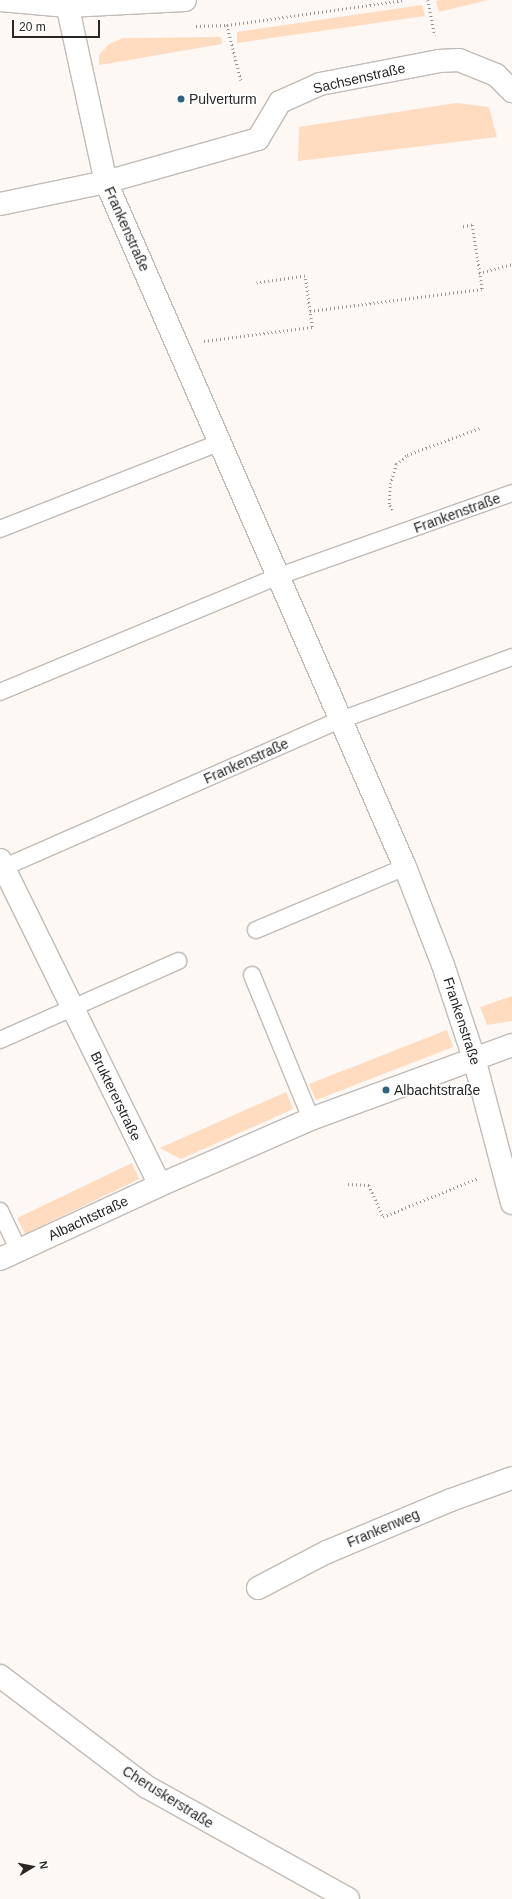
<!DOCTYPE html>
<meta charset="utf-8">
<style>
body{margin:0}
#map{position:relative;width:512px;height:1899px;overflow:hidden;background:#fef8f4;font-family:Arial,sans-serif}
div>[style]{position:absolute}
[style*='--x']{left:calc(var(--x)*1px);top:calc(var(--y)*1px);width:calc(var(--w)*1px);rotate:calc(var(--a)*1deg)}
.green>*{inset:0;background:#ffdbbf}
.path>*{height:2.5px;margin-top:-1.25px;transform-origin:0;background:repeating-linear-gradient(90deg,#999592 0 1px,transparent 0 4px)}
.roads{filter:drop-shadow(1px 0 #c0bbb7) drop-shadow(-1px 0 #c0bbb7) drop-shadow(0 1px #c0bbb7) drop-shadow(0 -1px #c0bbb7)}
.service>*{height:16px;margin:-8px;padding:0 8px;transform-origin:8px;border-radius:8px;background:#fff}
.minor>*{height:22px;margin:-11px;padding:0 11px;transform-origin:11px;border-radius:11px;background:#fff}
.dots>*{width:11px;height:11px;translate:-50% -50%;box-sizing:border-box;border:2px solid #fff;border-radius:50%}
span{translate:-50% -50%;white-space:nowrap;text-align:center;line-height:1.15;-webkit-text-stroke:3px #fff;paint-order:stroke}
.street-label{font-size:14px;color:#292726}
.poi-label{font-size:14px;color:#292726}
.left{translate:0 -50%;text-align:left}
.north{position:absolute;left:12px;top:1847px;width:40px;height:40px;-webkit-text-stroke:3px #fff;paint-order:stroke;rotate:80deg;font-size:11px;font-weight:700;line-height:16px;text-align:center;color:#292726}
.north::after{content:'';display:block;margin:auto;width:14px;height:18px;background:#292726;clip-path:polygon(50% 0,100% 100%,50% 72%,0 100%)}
.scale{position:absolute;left:12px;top:20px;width:88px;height:18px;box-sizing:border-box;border:2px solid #292726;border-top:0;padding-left:5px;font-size:12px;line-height:14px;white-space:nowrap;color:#292726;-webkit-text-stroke:3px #fff;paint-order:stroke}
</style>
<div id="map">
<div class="green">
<div style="clip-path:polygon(440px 0,488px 0,439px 12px,436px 1px)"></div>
<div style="clip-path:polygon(422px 5px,425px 16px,237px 43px,237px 32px)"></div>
<div style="clip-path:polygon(221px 37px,222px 44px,99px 65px,99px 55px,109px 44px,123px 38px)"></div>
<div style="clip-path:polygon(456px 103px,489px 107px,497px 137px,298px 161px,299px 127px)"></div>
<div style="clip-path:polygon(512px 996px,512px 1021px,487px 1025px,480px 1007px)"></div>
<div style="clip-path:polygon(447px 1030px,453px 1047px,316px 1100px,309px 1084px)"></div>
<div style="clip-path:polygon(286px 1092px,293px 1109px,181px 1159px,160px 1148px)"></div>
<div style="clip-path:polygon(132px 1163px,139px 1179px,25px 1234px,17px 1218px)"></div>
</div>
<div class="path">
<div style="--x:428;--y:0;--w:36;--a:79"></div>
<div style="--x:227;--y:25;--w:57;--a:75.7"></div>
<div style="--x:196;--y:26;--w:31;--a:-2"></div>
<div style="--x:227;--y:25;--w:179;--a:-8"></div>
<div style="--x:479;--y:273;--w:34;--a:-15"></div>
<div style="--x:310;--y:311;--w:173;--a:-7.3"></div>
<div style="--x:482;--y:289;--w:65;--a:-98.9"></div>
<div style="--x:472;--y:225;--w:10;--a:169"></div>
<div style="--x:204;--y:341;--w:109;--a:-7.4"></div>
<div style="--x:312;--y:327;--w:51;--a:-97.8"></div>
<div style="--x:305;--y:276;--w:49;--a:171.7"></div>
<div style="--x:392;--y:510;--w:7;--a:-117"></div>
<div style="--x:389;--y:504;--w:20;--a:-87"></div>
<div style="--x:390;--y:484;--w:21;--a:-73"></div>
<div style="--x:396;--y:464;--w:14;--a:-39"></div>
<div style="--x:407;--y:455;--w:78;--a:-20.3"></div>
<div style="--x:348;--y:1184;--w:21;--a:3"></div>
<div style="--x:369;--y:1185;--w:35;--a:66"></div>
<div style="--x:383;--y:1217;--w:103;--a:-22.3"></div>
</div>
<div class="roads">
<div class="service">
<div style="--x:0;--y:529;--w:238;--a:-21.5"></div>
<div style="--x:0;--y:692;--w:302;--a:-22.6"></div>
<div style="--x:279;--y:576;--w:247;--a:-19.6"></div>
<div style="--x:0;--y:869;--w:360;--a:-23.7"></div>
<div style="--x:330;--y:724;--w:194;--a:-20.2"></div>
<div style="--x:256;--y:930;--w:162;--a:-22.9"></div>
<div style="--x:252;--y:975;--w:156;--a:67.7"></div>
<div style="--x:0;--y:1040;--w:195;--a:-23.9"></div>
<div style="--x:0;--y:1211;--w:44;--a:64.6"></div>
</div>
<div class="minor">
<div style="--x:0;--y:0;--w:68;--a:5"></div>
<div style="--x:68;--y:6;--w:117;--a:-2.9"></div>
<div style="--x:69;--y:0;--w:13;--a:90"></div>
<div style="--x:69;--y:13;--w:173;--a:77.7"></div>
<div style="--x:106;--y:182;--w:747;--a:66.42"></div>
<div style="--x:405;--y:867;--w:105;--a:68.8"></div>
<div style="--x:443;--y:965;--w:98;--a:71.6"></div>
<div style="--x:474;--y:1058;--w:150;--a:75.3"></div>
<div style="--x:0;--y:204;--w:108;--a:-11.7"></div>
<div style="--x:106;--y:182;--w:158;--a:-15.8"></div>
<div style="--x:258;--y:139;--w:43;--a:-59.3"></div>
<div style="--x:280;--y:102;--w:44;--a:-24.2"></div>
<div style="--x:320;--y:84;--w:121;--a:-10.9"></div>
<div style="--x:439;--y:61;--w:20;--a:-3"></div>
<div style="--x:459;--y:60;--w:40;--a:22"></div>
<div style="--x:496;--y:75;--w:23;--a:45"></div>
<div style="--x:0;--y:860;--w:362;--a:63.8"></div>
<div style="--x:0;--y:1259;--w:176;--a:-24.8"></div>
<div style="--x:160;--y:1185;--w:165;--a:-23.6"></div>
<div style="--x:311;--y:1119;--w:214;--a:-20.2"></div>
<div style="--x:258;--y:1588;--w:78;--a:-27.6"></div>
<div style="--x:327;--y:1552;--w:134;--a:-22.8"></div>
<div style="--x:451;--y:1500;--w:65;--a:-19.8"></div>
<div style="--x:0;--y:1676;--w:184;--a:37.1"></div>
<div style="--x:147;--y:1787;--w:230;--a:29.1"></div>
</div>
</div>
<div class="dots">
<div style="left:181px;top:99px;background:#2e637f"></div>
<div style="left:386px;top:1090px;background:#2e637f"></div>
</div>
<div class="street-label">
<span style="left:359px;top:78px;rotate:-13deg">Sachsenstraße</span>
<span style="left:127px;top:229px;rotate:66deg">Frankenstraße</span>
<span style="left:457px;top:513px;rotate:-20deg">Frankenstraße</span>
<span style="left:246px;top:761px;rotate:-24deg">Frankenstraße</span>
<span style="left:462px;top:1021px;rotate:72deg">Frankenstraße</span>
<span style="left:116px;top:1096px;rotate:64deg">Bruktererstraße</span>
<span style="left:88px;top:1218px;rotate:-25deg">Albachtstraße</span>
<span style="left:383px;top:1528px;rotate:-23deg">Frankenweg</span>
<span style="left:168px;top:1797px;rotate:32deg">Cheruskerstraße</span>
</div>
<div class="poi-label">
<span class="left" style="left:189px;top:99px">Pulverturm</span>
<span class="left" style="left:394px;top:1090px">Albachtstraße</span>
</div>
<div class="north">N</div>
<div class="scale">20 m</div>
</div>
